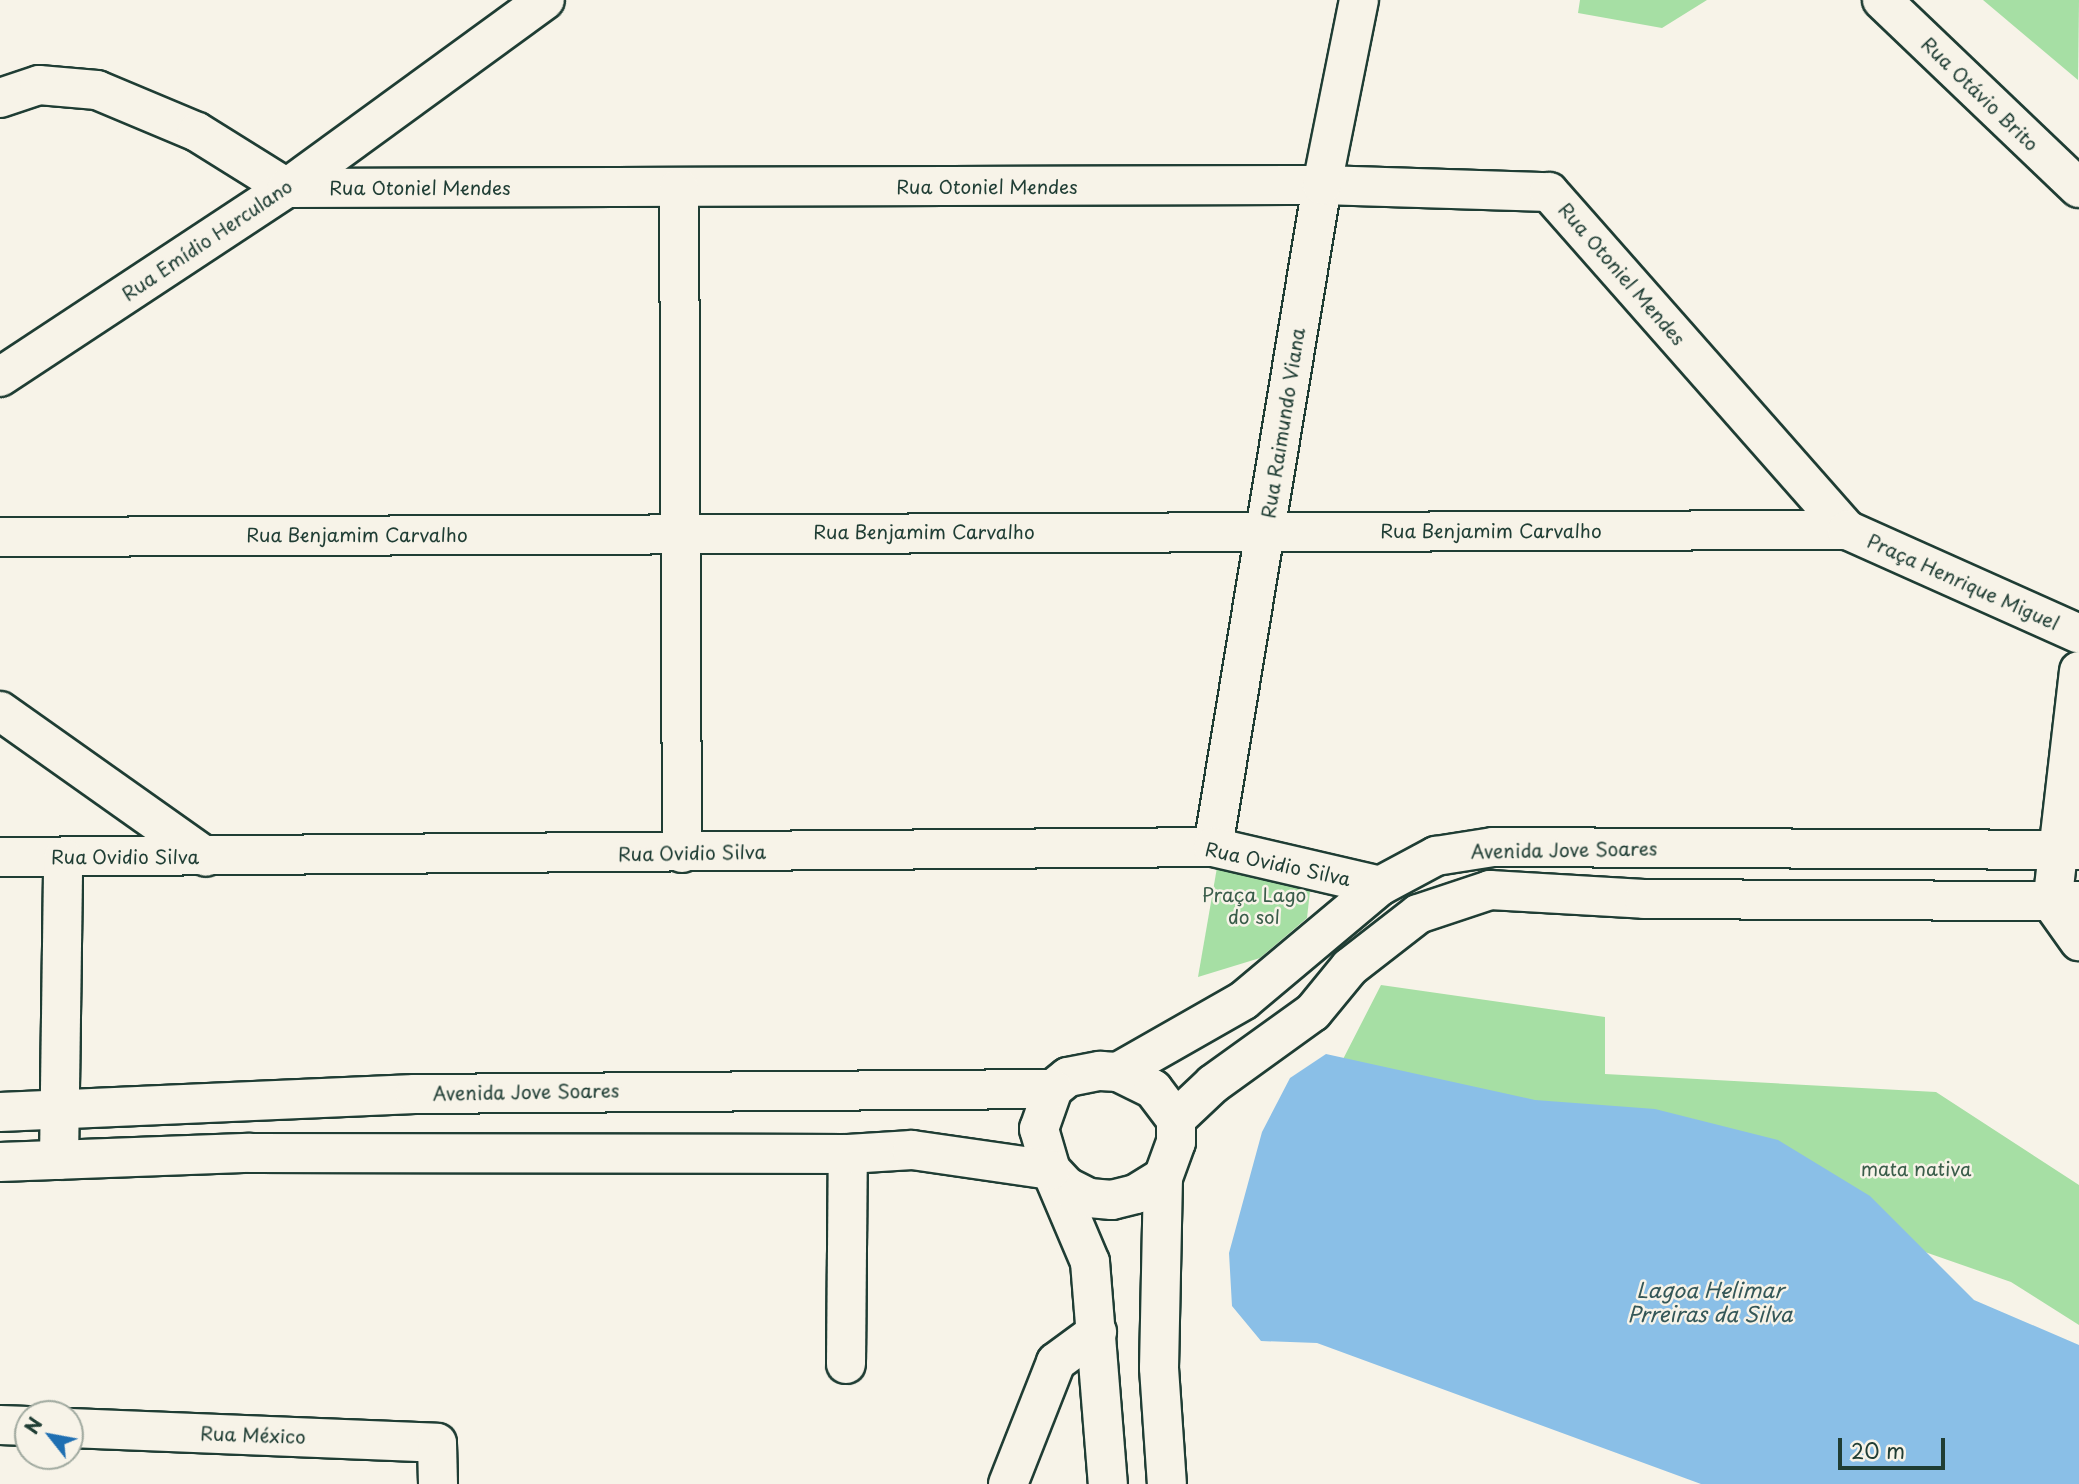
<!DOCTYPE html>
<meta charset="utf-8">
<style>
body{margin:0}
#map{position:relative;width:2079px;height:1484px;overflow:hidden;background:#f7f3e8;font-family:"Playpen Sans",sans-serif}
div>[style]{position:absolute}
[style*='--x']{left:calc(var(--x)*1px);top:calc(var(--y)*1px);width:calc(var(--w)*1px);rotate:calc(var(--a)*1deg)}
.green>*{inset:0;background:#a6dfa4}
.water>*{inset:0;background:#8abfe7}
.roads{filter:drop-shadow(2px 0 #1f3d34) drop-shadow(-2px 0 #1f3d34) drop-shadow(0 2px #1f3d34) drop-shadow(0 -2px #1f3d34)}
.minor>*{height:38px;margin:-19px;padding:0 19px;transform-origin:19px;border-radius:19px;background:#f7f3e8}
.major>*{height:38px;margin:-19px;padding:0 19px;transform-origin:19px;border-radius:19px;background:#f7f3e8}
span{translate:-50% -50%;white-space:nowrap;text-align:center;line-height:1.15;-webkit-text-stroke:5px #f7f3e8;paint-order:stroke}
.street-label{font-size:19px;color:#1f3d34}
.park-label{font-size:19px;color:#3a5d4a}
.water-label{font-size:21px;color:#345758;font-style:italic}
.north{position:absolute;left:14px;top:1400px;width:70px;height:70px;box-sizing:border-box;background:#f7f3e8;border:2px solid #a1aaa0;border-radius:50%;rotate:301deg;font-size:19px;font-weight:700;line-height:28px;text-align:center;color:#1f3d34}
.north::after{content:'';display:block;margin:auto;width:24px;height:32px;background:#1f6fb2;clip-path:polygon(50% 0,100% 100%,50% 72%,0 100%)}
.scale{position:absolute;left:1838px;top:1438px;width:107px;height:32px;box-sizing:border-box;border:4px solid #1f3d34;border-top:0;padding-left:9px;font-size:21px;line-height:24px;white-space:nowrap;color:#1f3d34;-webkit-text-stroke:5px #f7f3e8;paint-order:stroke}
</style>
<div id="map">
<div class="green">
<div style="clip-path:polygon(1580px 0,1707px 0,1662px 28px,1578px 13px)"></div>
<div style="clip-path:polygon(1983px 0,2079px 0,2078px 80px)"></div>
<div style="clip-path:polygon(1219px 856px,1312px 873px,1307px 918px,1260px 958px,1198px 977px)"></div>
<div style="clip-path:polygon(1381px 985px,1605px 1017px,1605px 1074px,1936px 1092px,2079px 1185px,2079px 1325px,2011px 1282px,1675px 1165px,1338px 1069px)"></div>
</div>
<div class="water">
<div style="clip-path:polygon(1326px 1054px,1535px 1100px,1655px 1109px,1778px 1140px,1870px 1196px,1974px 1300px,2079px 1345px,2079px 1484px,1701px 1484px,1317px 1343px,1261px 1341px,1232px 1306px,1229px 1253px,1262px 1132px,1290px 1078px)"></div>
</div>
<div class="roads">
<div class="minor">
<div style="--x:1882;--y:0;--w:272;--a:43.7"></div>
<div style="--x:0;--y:98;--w:41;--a:-18.4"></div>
<div style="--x:39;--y:85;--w:58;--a:4.9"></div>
<div style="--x:97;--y:90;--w:108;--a:22.8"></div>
<div style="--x:197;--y:132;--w:106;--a:31.9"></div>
<div style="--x:287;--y:188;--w:1035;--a:-0.17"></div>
<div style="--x:1322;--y:185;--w:227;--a:1.8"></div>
<div style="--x:1549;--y:192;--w:451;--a:48.6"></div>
<div style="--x:679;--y:188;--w:665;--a:89.74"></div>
<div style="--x:0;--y:377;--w:344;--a:-33.4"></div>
<div style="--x:287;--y:188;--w:319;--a:-36.1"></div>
<div style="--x:0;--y:537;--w:1847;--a:-0.22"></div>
<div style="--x:1847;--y:530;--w:254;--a:24.1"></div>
<div style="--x:2079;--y:671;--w:234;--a:96.6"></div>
<div style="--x:2052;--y:903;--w:47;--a:54.6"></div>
<div style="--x:0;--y:711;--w:252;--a:35.3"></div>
<div style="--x:1213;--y:847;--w:671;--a:-80.65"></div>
<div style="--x:1322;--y:185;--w:189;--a:-78.7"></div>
<div style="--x:0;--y:857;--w:1213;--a:-0.47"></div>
<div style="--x:1213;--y:847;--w:171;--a:13.1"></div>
<div style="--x:59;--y:1160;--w:302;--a:-89.2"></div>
<div style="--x:1051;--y:1170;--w:100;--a:67"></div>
<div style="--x:1090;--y:1262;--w:223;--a:85.4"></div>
<div style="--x:1163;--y:1177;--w:191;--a:91.2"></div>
<div style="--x:1159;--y:1368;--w:116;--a:86.1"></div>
<div style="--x:846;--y:1364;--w:210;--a:-89.5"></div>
<div style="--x:0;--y:1425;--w:28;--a:2"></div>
<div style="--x:70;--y:1428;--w:367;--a:2.3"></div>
<div style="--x:437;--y:1443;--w:41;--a:88.6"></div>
<div style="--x:1008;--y:1484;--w:131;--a:-68.5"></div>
<div style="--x:1056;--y:1362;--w:51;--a:-36.2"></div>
</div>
<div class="major">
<div style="--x:1100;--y:1071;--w:18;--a:3"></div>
<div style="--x:1118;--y:1072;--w:39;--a:26"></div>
<div style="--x:1153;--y:1089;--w:38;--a:53"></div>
<div style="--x:1176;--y:1119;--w:23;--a:90"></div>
<div style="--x:1176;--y:1142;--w:37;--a:110"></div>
<div style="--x:1163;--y:1177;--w:32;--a:148"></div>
<div style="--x:1136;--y:1194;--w:25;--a:166"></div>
<div style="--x:1112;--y:1200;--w:23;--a:-175"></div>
<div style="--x:1089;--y:1198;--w:25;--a:-153"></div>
<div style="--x:1067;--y:1187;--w:23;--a:-133"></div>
<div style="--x:1051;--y:1170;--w:43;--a:-106.3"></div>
<div style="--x:1039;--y:1129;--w:42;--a:-70.7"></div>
<div style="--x:1053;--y:1089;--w:19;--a:-39"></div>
<div style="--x:1068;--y:1077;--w:33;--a:-11"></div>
<div style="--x:1118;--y:1072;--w:145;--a:-29.7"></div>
<div style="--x:1244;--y:1000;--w:177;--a:-40"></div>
<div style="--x:1380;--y:886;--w:64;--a:-28.2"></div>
<div style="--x:1436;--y:856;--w:58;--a:-9"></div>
<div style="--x:1493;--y:847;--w:586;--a:0.29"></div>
<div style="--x:0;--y:1112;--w:415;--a:-2.5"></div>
<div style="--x:415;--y:1094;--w:638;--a:-0.45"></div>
<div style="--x:1176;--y:1119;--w:51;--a:-43.4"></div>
<div style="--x:1213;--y:1084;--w:123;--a:-35.8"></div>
<div style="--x:1313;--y:1012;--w:58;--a:-50.6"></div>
<div style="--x:1350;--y:967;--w:86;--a:-37.9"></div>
<div style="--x:1418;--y:914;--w:76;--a:-18.4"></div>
<div style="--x:1490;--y:890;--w:154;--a:3.3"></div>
<div style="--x:1644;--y:899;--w:435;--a:0.3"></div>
<div style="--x:0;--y:1162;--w:250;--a:-2.1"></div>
<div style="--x:250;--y:1153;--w:598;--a:0.1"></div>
<div style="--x:848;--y:1154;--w:64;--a:-3.6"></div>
<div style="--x:912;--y:1150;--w:140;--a:8.2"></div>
</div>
</div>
<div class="street-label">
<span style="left:1980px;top:94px;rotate:44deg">Rua Otávio Brito</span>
<span style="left:987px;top:187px">Rua Otoniel Mendes</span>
<span style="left:420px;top:188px">Rua Otoniel Mendes</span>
<span style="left:207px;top:240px;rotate:-34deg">Rua Emídio Herculano</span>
<span style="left:1622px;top:274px;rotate:49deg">Rua Otoniel Mendes</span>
<span style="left:1283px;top:423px;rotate:-81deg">Rua Raimundo Viana</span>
<span style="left:1491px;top:531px">Rua Benjamim Carvalho</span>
<span style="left:924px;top:532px">Rua Benjamim Carvalho</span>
<span style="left:357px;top:535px">Rua Benjamim Carvalho</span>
<span style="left:1963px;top:582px;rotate:24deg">Praça Henrique Miguel</span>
<span style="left:1564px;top:850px;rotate:-1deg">Avenida Jove Soares</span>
<span style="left:692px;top:853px;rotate:-1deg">Rua Ovidio Silva</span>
<span style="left:125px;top:857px">Rua Ovidio Silva</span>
<span style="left:1278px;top:864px;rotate:12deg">Rua Ovidio Silva</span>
<span style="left:526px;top:1092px;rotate:-1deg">Avenida Jove Soares</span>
<span style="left:253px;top:1435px;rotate:2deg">Rua México</span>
</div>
<div class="park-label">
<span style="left:1254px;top:906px">Praça Lago<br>do sol</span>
<span style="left:1916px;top:1169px">mata nativa</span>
</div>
<div class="water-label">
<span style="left:1710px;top:1301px">Lagoa Helimar<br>Prreiras da Silva</span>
</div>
<div class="north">N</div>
<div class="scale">20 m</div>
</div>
